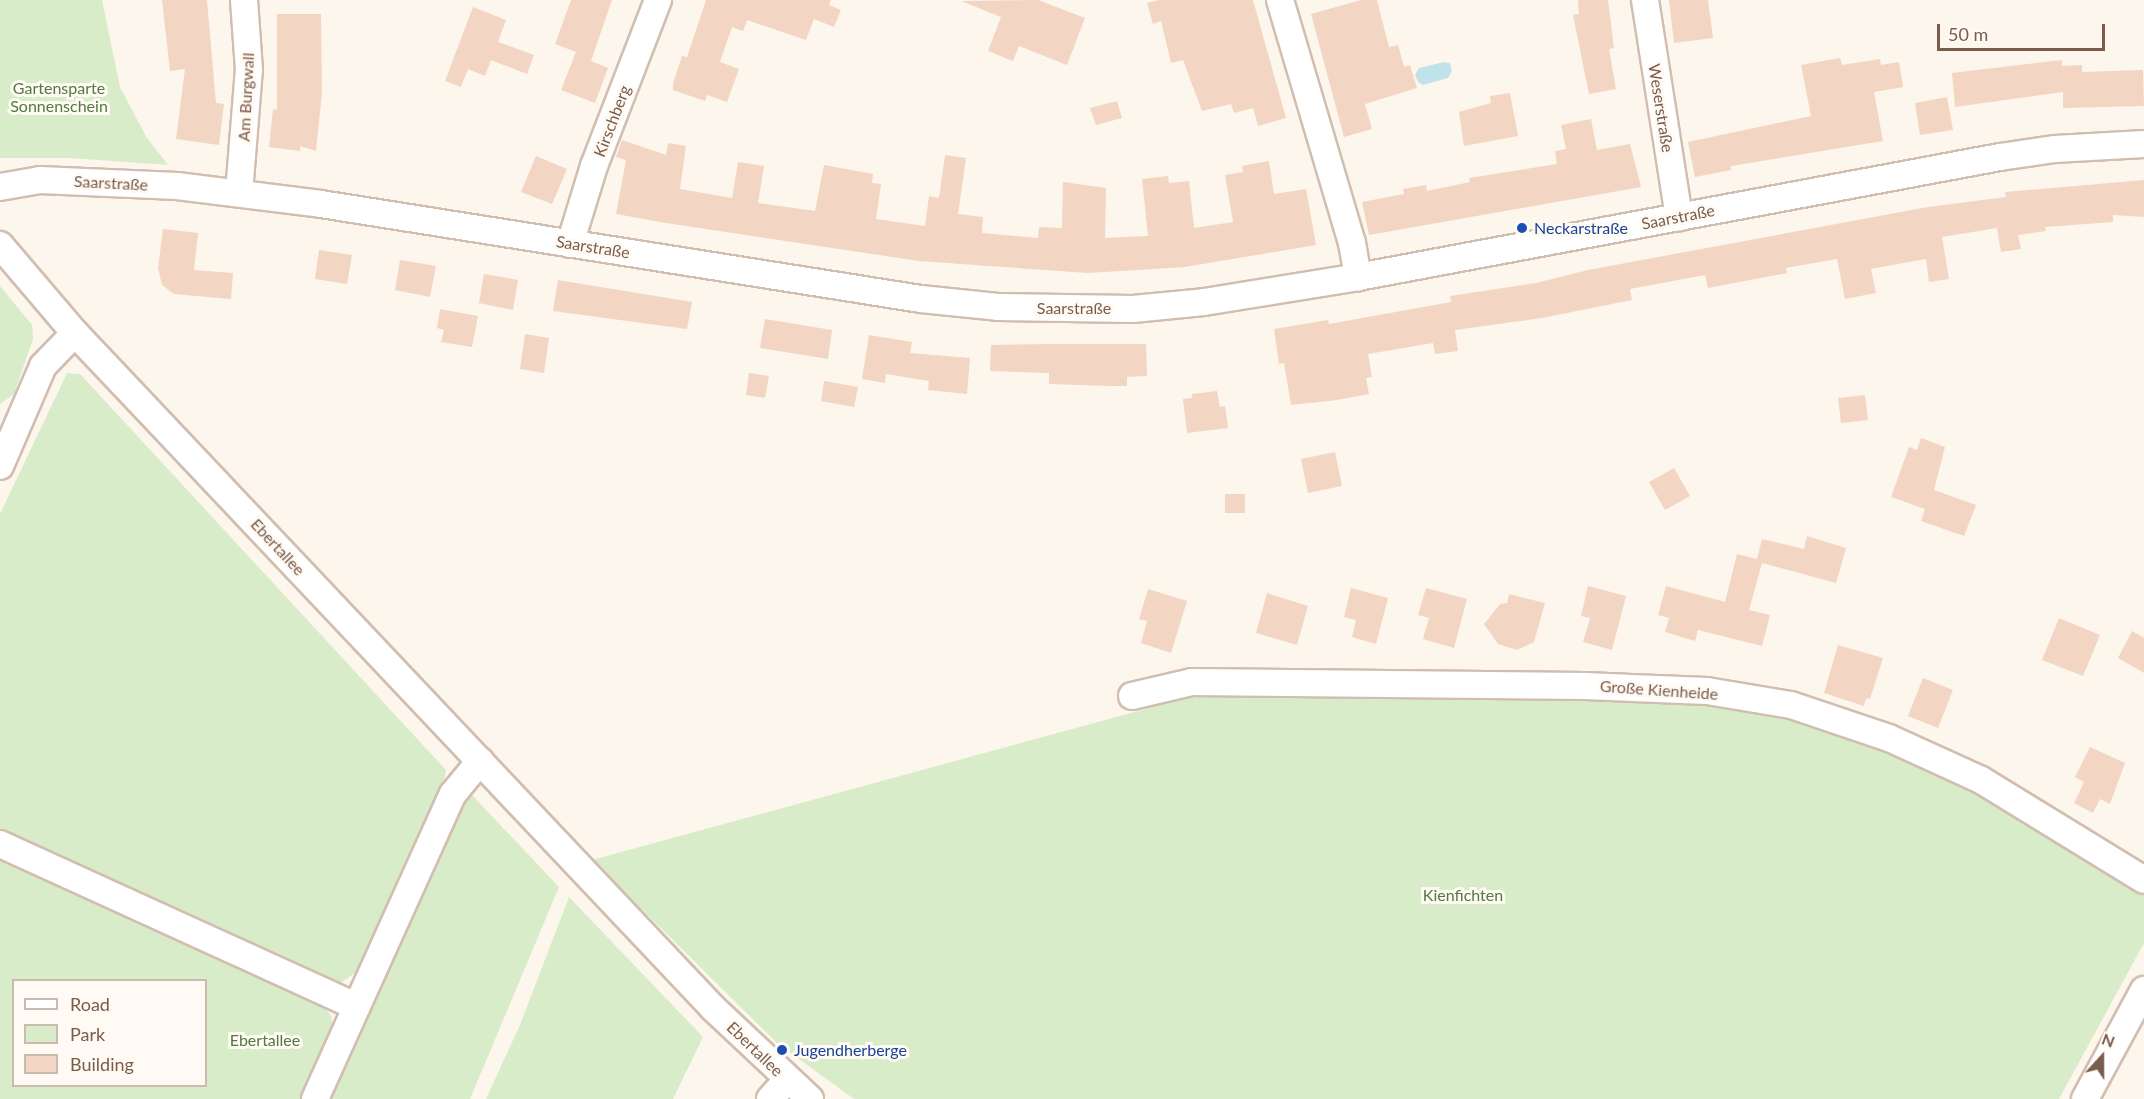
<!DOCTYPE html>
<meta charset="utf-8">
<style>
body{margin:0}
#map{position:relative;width:2144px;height:1099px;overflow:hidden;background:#fdf6ec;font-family:Lato,sans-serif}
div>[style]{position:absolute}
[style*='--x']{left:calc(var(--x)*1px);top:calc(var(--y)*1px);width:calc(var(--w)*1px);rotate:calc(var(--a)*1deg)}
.green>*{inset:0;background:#d8ecc9}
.water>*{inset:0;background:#bfe3e8}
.building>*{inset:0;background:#f3d5c3}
.roads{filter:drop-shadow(2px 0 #d1beb0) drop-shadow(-2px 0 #d1beb0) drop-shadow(0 2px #d1beb0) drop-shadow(0 -2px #d1beb0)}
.minor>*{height:26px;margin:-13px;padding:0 13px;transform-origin:13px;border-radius:13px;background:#fff}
.dots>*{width:16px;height:16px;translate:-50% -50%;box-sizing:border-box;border:3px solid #fffaf3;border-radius:50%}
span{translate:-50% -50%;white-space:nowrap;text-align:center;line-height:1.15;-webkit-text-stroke:6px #fffaf3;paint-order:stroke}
.park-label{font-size:16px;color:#537a41}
.street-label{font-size:16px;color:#7a5c4d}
.transit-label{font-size:16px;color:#164399}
.left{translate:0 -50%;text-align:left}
.legend{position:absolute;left:12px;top:979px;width:195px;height:108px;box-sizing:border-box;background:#fffaf3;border:2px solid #cabbb1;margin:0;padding:8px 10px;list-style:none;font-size:18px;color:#7a5c4d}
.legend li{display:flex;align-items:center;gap:12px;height:30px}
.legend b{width:30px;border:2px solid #cabbb1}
.north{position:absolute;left:2072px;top:1027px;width:60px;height:60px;-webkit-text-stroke:4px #fffaf3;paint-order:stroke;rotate:21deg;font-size:16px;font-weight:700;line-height:24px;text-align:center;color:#7a5c4d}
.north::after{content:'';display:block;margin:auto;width:21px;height:27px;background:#7a5c4d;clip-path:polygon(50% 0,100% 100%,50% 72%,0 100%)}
.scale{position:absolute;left:1937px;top:24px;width:168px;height:27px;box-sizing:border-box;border:3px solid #7a5c4d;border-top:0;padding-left:8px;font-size:18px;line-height:21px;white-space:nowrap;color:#7a5c4d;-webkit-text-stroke:4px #fffaf3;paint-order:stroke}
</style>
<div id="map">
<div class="green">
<div style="clip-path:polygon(0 0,102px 0,120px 87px,147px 138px,168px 165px,71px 158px,0 158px)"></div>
<div style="clip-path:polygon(0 286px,32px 325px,33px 339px,14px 394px,0 404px)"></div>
<div style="clip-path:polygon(67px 373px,80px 374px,446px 770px,443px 791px,359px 970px,342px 982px,324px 982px,0 832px,0 514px)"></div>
<div style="clip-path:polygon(1219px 689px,1576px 692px,1790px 709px,1974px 789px,2144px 892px,2144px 943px,2059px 1099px,854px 1099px,777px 1043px,592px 860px)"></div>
<div style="clip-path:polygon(471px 794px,559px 887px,470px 1099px,329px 1099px,461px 802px)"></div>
<div style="clip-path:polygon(evenodd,0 853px,320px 1000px,331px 1016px,334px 1035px,301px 1099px,0 1099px,0 853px,14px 980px,206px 980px,206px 1086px,14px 1086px,14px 980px)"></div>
<div style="clip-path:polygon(569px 897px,703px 1037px,673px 1099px,486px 1099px,520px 1025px)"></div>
</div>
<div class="water">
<div style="clip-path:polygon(1444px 62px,1450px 63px,1452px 71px,1448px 78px,1423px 85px,1418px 82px,1415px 75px,1419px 68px)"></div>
</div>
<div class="building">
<div style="clip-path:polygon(162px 0,207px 0,216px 103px,224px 104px,219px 145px,176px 139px,185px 69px,170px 71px)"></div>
<div style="clip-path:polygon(571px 0,612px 0,591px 61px,608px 68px,595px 103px,561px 90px,576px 52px,555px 44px)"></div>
<div style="clip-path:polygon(706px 0,831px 0,829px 5px,841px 10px,834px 27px,814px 19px,806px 40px,747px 20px,743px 31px,732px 27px,720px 62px,739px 69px,727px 102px,707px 95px,705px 101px,673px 90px,673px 83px,682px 56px,687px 57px)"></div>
<div style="clip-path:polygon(1038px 0,1085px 18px,1067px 65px,1019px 46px,1013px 61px,988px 51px,1001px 17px,961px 1px)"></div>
<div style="clip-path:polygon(1159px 0,1253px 0,1286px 118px,1258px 126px,1253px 108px,1234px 113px,1231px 104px,1202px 111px,1183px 60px,1171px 63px,1161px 21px,1153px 24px,1147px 3px)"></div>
<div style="clip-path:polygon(1361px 0,1377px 0,1389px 47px,1398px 45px,1404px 67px,1410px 65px,1417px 88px,1365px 104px,1372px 129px,1344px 137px,1311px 14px)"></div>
<div style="clip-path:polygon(1578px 0,1608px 0,1614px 48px,1609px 49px,1616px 89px,1589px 94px,1573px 15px,1579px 14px)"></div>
<div style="clip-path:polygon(1669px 0,1708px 0,1713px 38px,1674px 43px)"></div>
<div style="clip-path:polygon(473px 7px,506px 20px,498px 42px,534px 55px,527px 74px,491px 60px,485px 76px,468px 69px,461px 87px,445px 81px)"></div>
<div style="clip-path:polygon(277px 14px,321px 14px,322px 93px,316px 151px,300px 146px,300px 151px,269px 147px,273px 109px,277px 110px)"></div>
<div style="clip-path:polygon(1840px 58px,1842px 65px,1880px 59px,1881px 65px,1899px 62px,1903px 87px,1874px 92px,1883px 141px,1731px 166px,1731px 170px,1695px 177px,1688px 142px,1811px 116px,1801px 65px)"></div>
<div style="clip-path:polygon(2062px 60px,2062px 66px,2082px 65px,2082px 72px,2143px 70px,2144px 106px,2063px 108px,2063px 92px,1955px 107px,1952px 73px)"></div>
<div style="clip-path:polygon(1510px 93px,1518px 136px,1464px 146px,1459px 112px,1491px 103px,1490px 96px)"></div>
<div style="clip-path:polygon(1947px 97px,1953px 130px,1920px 135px,1915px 103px)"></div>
<div style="clip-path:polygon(1117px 101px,1122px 118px,1096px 125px,1090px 108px)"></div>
<div style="clip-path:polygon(1591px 119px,1597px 150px,1630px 144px,1641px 187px,1369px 235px,1362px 202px,1404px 194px,1403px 189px,1426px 185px,1427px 191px,1470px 182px,1469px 178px,1557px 164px,1555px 151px,1566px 149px,1561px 125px)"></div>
<div style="clip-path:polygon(622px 140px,666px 155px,668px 143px,686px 146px,680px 189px,732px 198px,738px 162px,764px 166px,758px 203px,815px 211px,824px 165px,873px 174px,872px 183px,881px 184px,876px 219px,925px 226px,929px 196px,939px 198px,945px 155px,966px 158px,958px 214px,983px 217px,982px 233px,1038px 238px,1039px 227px,1062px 228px,1063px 182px,1106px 188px,1105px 238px,1148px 236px,1142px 179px,1168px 176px,1169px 183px,1189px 181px,1194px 228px,1233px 222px,1225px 175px,1243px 172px,1242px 166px,1269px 161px,1274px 194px,1306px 189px,1316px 245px,1185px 267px,1088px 273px,919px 261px,666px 223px,616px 214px,626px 160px,616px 157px)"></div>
<div style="clip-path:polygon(536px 156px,567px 169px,552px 204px,521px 192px)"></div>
<div style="clip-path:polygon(2144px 180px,2144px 217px,2113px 215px,2113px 222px,2045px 227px,2046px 231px,2018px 235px,2021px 249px,2001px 252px,1997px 228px,1942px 237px,1949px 279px,1929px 282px,1926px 259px,1903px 263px,1871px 269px,1876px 293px,1845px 299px,1837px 259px,1786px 268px,1787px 273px,1708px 288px,1705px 275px,1630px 289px,1632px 300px,1542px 318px,1455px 330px,1458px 351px,1435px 354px,1433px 343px,1368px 354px,1372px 377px,1366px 378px,1369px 394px,1337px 400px,1291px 405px,1284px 363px,1279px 364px,1274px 329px,1328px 320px,1329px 324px,1451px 302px,1450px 296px,1536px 283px,1588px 270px,1928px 207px,2006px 197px,2005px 192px)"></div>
<div style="clip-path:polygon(163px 229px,198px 233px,194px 270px,233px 273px,231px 299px,174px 294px,162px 285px,158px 268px)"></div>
<div style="clip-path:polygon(319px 250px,352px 255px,347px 284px,315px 279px)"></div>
<div style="clip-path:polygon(400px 260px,436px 266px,430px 297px,395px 290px)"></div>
<div style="clip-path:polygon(484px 274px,518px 280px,513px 310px,479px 303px)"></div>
<div style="clip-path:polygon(558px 280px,692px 302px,687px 329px,553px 311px)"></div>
<div style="clip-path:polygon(440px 309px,478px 316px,472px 347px,441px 342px,444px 330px,437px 328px)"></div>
<div style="clip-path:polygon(765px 319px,832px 330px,828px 359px,760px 348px)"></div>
<div style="clip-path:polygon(525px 334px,549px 338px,544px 373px,520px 369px)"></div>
<div style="clip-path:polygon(869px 335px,912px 342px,910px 353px,970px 358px,967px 394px,928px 390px,929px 381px,886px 374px,885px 383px,862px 379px)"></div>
<div style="clip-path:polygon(1050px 344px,1146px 344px,1147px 376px,1127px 377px,1127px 386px,1109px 386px,1049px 384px,1049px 373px,990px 371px,991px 345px)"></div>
<div style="clip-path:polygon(749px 373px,769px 376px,765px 398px,746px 395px)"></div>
<div style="clip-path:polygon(824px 381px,858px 387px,854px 407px,821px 401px)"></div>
<div style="clip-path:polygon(1217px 391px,1220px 407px,1225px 406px,1228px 428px,1187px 433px,1183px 399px,1192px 398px,1192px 394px)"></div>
<div style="clip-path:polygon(1865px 395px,1868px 420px,1841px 423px,1838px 398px)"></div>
<div style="clip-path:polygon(1921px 438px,1945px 447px,1934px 490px,1976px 505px,1964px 536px,1921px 521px,1925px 509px,1891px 497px,1909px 447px,1917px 450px)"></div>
<div style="clip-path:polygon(1335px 452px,1342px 486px,1308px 493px,1301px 459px)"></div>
<div style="clip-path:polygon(1674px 468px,1690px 496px,1665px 510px,1649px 482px)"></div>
<div style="clip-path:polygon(1225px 494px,1245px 494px,1245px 513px,1225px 513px)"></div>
<div style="clip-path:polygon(1807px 536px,1846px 548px,1836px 583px,1762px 563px,1749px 610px,1770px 615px,1762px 646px,1698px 630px,1695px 641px,1665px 632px,1669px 618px,1658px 615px,1666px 586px,1725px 602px,1737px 554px,1757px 559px,1762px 539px,1804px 549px)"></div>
<div style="clip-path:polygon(1588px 586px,1626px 596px,1612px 650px,1583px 642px,1590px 618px,1581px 616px)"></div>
<div style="clip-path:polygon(1351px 588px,1388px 598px,1376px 644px,1352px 637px,1356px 620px,1344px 617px)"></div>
<div style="clip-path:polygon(1426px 588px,1467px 599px,1454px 648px,1423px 639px,1429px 618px,1418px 615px)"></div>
<div style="clip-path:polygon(1148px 589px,1187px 601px,1171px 653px,1141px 643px,1147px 621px,1139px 619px)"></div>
<div style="clip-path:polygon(1267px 593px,1308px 606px,1297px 645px,1256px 633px)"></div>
<div style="clip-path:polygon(1509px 594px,1545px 603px,1534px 642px,1517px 650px,1498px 644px,1484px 624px,1500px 604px,1507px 603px)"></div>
<div style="clip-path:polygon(2059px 618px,2100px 635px,2083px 676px,2042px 660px)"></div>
<div style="clip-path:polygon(2132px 631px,2144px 638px,2144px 673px,2118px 658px)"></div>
<div style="clip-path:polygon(1838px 645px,1883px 658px,1870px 699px,1866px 698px,1864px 706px,1824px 693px)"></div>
<div style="clip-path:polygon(1923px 678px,1953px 690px,1938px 728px,1908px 716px)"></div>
<div style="clip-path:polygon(2090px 747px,2125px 763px,2110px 804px,2100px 799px,2093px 813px,2074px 803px,2084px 782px,2075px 777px)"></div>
</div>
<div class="roads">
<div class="minor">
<div style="--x:1280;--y:0;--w:253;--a:73.5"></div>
<div style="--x:1352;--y:243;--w:35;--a:80"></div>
<div style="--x:1645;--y:0;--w:220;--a:81.1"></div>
<div style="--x:0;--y:187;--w:41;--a:-9.9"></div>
<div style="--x:40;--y:180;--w:137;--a:2.5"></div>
<div style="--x:177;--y:186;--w:145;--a:7.1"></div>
<div style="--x:321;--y:204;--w:607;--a:9"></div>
<div style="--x:921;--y:299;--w:77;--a:5.9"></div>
<div style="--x:998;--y:307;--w:135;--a:0.8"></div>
<div style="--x:1133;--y:309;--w:71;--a:-5.6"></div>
<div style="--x:1204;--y:302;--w:156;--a:-9.2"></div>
<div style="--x:1358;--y:277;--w:653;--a:-10.59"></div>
<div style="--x:2000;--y:157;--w:56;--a:-8.3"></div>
<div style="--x:2055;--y:149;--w:89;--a:-3.2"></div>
<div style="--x:239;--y:193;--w:123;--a:-85.4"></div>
<div style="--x:249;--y:70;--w:70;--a:-94.1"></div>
<div style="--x:570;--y:244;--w:82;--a:-72.9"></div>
<div style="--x:594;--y:166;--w:178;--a:-68.9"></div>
<div style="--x:0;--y:245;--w:116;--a:49.6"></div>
<div style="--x:75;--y:333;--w:929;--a:46.61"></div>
<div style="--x:713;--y:1008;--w:133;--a:43.2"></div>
<div style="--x:0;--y:466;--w:109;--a:-66.7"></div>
<div style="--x:43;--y:366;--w:46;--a:-45.9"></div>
<div style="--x:1132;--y:696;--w:62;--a:-13.1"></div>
<div style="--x:1192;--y:682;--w:393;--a:0.6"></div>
<div style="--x:1585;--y:686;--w:122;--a:2.3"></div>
<div style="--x:1707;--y:691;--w:85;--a:9.5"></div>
<div style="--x:1791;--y:705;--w:103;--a:18.6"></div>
<div style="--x:1889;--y:738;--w:101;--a:24.5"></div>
<div style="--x:1981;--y:780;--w:191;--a:31.5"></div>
<div style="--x:0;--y:844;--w:392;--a:24.5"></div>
<div style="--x:315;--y:1099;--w:335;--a:-65.7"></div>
<div style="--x:453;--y:794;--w:43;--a:-50.7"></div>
<div style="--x:770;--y:1099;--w:25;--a:-48"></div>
<div style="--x:2085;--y:1099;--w:124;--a:-61.6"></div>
</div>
</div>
<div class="dots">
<div style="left:1522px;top:228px;background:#1a4fb4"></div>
<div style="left:782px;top:1050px;background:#1a4fb4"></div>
</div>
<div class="park-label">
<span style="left:59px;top:97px">Gartensparte<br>Sonnenschein</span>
<span style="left:1463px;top:895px">Kienfichten</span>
<span style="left:265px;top:1040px">Ebertallee</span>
</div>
<div class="street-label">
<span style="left:246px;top:97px;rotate:-87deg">Am Burgwall</span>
<span style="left:1661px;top:108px;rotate:81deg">Weserstraße</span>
<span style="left:612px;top:121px;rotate:-69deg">Kirschberg</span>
<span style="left:111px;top:183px;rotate:3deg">Saarstraße</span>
<span style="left:1678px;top:217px;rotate:-11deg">Saarstraße</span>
<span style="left:593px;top:247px;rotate:9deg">Saarstraße</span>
<span style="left:1074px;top:308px">Saarstraße</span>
<span style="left:278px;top:547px;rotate:47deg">Ebertallee</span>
<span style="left:1659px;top:690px;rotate:4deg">Große Kienheide</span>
<span style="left:755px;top:1049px;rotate:44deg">Ebertallee</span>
</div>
<div class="transit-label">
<span class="left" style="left:1534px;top:228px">Neckarstraße</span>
<span class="left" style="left:794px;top:1050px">Jugendherberge</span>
</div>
<ul class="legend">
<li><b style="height:8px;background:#fff"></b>Road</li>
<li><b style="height:16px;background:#d8ecc9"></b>Park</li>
<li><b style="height:16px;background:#f3d5c3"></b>Building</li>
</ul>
<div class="north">N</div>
<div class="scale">50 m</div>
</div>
